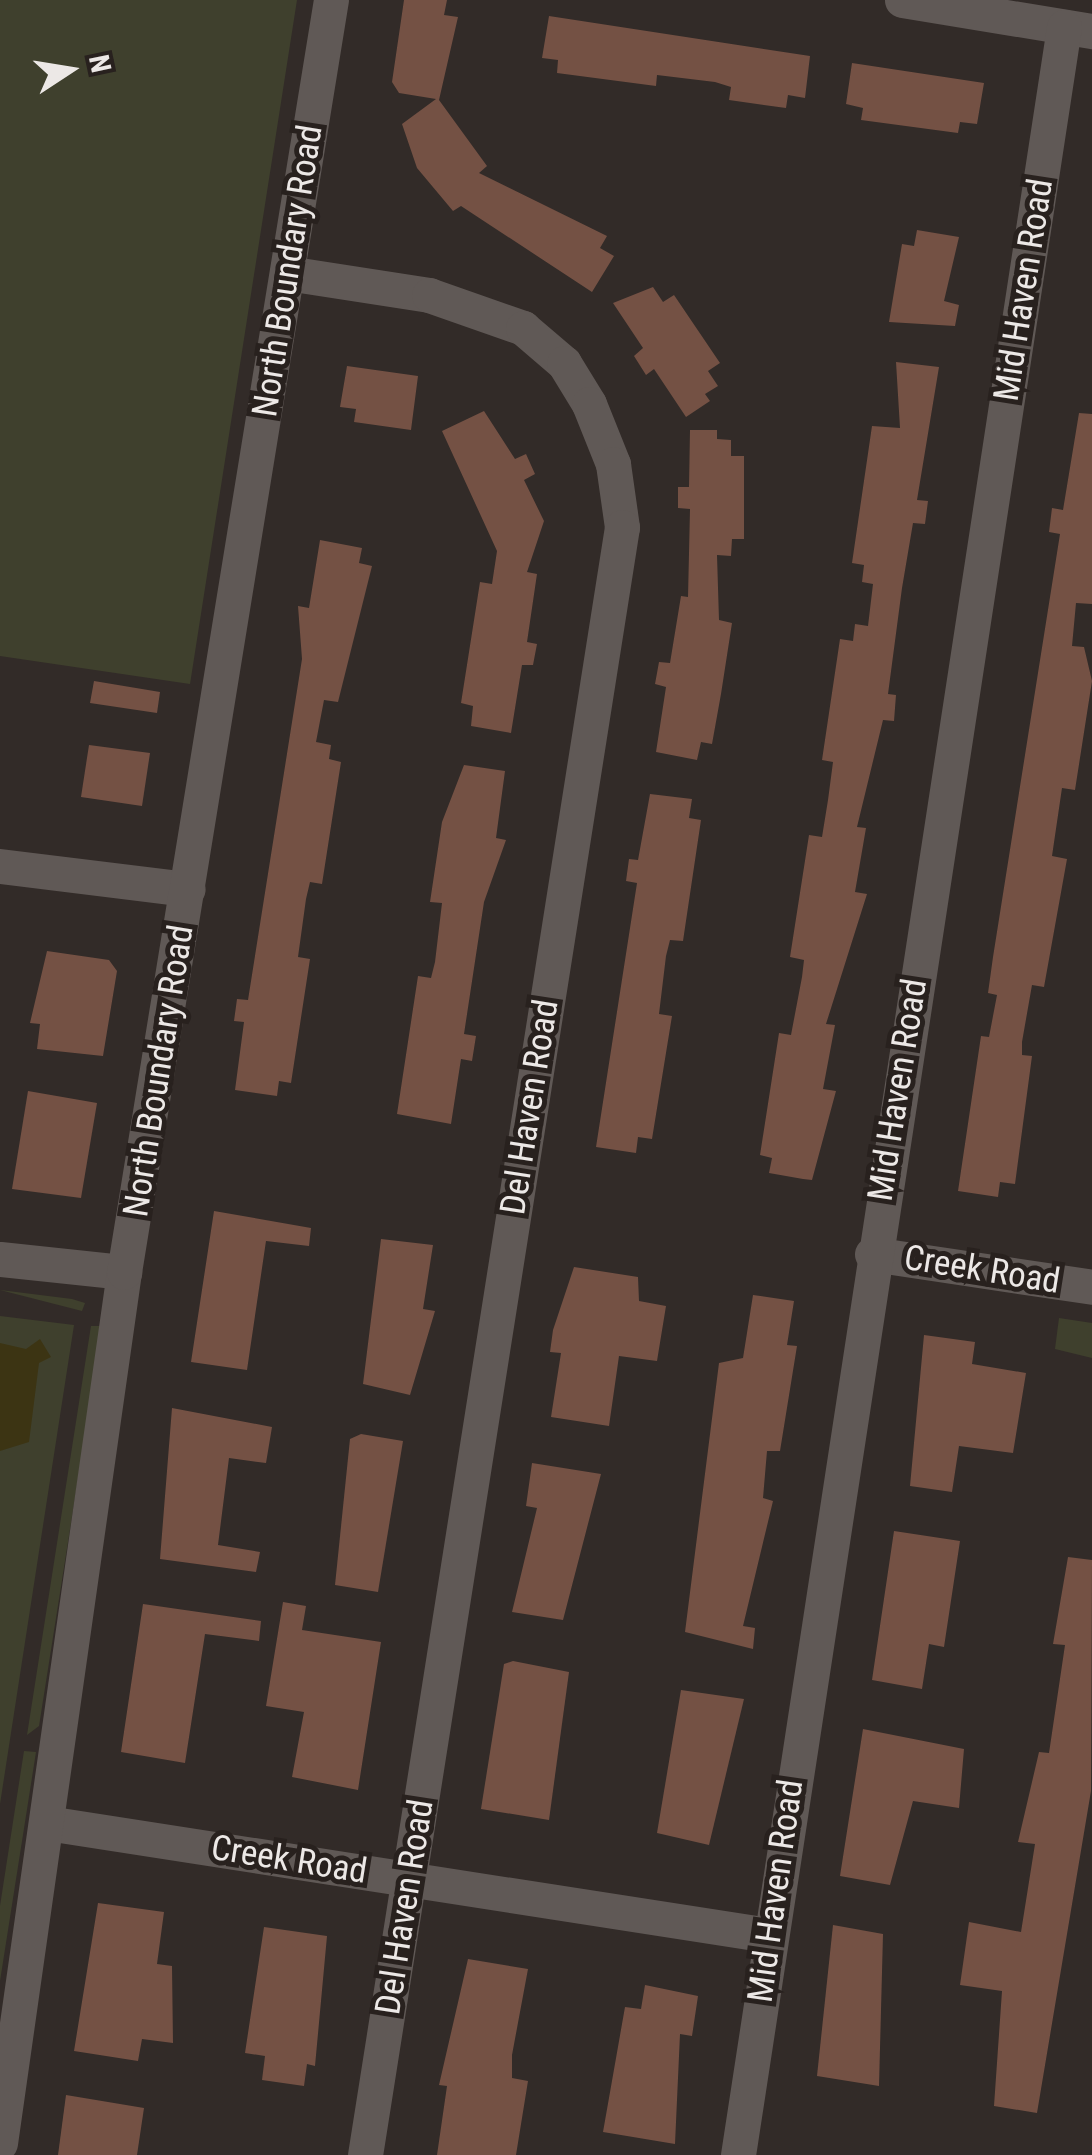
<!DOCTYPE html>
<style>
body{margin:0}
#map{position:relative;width:1092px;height:2155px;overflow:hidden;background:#322b28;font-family:"Roboto Condensed",sans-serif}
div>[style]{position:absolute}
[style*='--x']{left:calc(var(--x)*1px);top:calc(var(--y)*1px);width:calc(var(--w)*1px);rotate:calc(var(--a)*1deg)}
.green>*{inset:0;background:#3f402d}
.sand>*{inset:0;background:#3c3413}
.building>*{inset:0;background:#745144}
.minor>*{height:35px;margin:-17.5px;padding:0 17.5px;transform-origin:17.5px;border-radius:17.5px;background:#605956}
span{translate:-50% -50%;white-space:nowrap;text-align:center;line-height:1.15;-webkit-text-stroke:10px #28211e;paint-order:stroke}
.street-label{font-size:35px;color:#ece8e6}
.north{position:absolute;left:20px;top:20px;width:100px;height:100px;-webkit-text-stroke:8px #28211e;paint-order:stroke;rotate:78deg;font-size:28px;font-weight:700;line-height:40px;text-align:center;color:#ece8e6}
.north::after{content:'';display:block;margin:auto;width:35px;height:45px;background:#ece8e6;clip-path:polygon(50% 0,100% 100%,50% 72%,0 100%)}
</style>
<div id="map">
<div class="green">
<div style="clip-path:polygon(0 0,297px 0,190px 684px,0 656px)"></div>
<div style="clip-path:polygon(0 1290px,72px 1299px,85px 1303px,82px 1311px)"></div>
<div style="clip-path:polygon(0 1316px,74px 1325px,0 1804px)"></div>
<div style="clip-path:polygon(1059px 1318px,1092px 1323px,1092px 1358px,1055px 1349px)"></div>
<div style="clip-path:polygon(91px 1326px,102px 1326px,39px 1726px,27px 1735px)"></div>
<div style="clip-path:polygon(24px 1751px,36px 1752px,0 1981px,0 1906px)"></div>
</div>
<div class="sand">
<div style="clip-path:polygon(40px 1339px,51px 1357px,39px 1363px,29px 1442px,0 1451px,0 1343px,26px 1349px)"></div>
</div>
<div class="building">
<div style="clip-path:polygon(404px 0,447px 0,444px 15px,458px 17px,439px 100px,487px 166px,479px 173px,607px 236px,600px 248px,614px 256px,592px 292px,461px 206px,453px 211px,417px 168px,402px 124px,436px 99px,399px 93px,392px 82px)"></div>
<div style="clip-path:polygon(549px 16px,810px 56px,805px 98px,788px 95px,786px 108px,729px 100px,731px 87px,715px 82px,657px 75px,656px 86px,557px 73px,558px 60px,542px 58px)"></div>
<div style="clip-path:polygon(852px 63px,984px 83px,977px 124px,960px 122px,958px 133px,861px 120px,863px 108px,846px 104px)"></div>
<div style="clip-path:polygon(917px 230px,959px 237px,944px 301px,959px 305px,955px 326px,889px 322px,902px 244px,914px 246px)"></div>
<div style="clip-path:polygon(653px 287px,663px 302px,674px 295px,720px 363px,708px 371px,718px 386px,705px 394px,710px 401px,686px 417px,654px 369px,646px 375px,634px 356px,643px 348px,613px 303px)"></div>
<div style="clip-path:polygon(896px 362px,939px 367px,917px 500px,928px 501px,925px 524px,913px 523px,902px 588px,888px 694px,896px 695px,894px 721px,883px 720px,857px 827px,866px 828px,855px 892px,867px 894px,826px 1024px,835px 1025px,823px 1089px,836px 1091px,812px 1180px,803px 1179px,769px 1173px,772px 1158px,760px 1155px,779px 1033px,791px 1035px,802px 977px,804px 960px,790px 957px,809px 835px,822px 837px,828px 800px,833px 762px,822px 760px,840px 639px,853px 641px,855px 624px,868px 626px,873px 584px,862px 582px,864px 565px,852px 563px,872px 426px,900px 428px)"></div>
<div style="clip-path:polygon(347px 366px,418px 376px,411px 430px,354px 422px,356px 409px,340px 407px)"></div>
<div style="clip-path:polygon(484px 411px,515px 459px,526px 454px,535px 474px,524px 480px,544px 521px,527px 572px,537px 574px,527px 642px,537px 644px,533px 665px,522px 665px,511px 733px,471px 726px,473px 706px,461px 703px,480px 582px,492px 584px,497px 551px,442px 431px)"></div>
<div style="clip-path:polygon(1079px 413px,1092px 414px,1092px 604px,1076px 603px,1072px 646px,1084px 647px,1092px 681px,1075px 790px,1062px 788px,1052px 856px,1067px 859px,1044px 987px,1032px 985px,1022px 1042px,1022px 1055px,1032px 1056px,1015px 1184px,1000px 1182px,998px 1197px,958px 1191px,981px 1036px,989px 1037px,997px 995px,988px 993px,993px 957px,1060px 534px,1049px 532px,1052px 508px,1063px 510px)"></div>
<div style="clip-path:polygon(690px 430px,717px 430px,717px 439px,731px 440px,731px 456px,744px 456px,744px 539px,732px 539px,731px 556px,717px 555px,719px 620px,732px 623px,721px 694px,712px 744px,701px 742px,697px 760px,656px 752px,666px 687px,655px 684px,659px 662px,670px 663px,681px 596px,688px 597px,690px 509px,678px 508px,678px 487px,689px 487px)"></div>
<div style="clip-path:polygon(320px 540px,362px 548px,359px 563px,372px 566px,338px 702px,324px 700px,316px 742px,331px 745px,329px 759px,341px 762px,322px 884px,310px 882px,306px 899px,298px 957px,310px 959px,291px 1083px,279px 1081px,277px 1096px,235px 1090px,244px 1022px,234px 1021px,237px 999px,248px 1000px,302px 659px,298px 606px,309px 608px)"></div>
<div style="clip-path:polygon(94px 681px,160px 692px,157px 713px,90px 703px)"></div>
<div style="clip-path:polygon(89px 745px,150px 753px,142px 806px,81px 797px)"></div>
<div style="clip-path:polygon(464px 765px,505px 771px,496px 838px,506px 840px,484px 902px,464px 1034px,476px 1036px,472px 1061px,461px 1059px,451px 1124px,397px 1114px,418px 976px,431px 978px,435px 962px,442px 903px,430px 902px,442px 822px)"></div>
<div style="clip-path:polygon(650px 794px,692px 799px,689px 818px,701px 820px,683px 941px,670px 940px,666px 956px,659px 1014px,672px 1016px,652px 1139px,638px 1137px,636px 1153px,596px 1147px,637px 883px,626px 881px,629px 859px,638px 860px)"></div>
<div style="clip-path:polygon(47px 951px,109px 960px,117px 971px,103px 1056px,37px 1049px,40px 1024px,30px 1023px)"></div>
<div style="clip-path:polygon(28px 1091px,97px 1103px,81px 1198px,12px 1189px)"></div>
<div style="clip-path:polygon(214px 1211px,311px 1228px,309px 1246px,266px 1241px,247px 1370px,191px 1362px)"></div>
<div style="clip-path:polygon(381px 1239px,433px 1245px,423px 1309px,435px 1311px,410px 1395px,363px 1384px)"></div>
<div style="clip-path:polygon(574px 1267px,638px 1277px,639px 1301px,666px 1306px,657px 1361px,619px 1356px,609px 1426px,551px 1417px,561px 1353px,550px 1352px,553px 1330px)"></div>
<div style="clip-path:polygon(753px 1295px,794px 1301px,787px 1345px,797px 1346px,780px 1451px,767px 1451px,763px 1498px,773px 1501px,743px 1626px,755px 1628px,753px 1649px,685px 1632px,719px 1363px,743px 1358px)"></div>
<div style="clip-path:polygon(924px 1335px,975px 1342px,972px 1364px,1026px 1373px,1013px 1453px,959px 1446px,952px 1492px,910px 1486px)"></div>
<div style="clip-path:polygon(172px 1408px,272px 1427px,266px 1463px,229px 1458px,218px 1545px,260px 1552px,256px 1572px,160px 1559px)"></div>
<div style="clip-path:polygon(361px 1434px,403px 1441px,378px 1592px,335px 1585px,350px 1439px)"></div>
<div style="clip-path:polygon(532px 1463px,601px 1474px,563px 1620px,512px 1612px,537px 1508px,526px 1506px)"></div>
<div style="clip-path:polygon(894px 1531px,960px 1541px,944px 1647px,929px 1644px,922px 1689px,872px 1680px)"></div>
<div style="clip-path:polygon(1068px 1557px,1092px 1560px,1091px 1791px,1037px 2113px,994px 2106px,1002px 1991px,960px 1985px,969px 1922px,1021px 1932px,1035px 1844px,1018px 1842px,1039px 1752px,1049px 1753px,1065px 1645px,1053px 1644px)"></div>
<div style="clip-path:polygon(283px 1602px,306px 1606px,302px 1630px,381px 1642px,358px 1790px,292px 1777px,304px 1712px,266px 1706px)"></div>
<div style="clip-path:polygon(143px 1604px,261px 1621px,259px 1641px,205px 1634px,185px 1763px,121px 1752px)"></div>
<div style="clip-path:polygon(513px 1661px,569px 1672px,549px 1820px,481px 1809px,504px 1664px)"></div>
<div style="clip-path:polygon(681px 1690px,744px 1699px,709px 1845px,657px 1833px)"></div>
<div style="clip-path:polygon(863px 1729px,964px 1749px,959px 1808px,913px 1801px,890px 1885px,840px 1876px)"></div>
<div style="clip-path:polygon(98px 1903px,164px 1912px,157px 1964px,172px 1966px,173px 2043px,142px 2039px,138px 2061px,74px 2051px)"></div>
<div style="clip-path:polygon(833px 1925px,883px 1934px,879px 2086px,817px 2076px)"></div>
<div style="clip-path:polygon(264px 1927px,327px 1936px,315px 2066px,307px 2064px,304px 2086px,262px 2080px,265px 2056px,245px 2053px)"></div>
<div style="clip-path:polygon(468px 1959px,528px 1969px,512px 2055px,512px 2078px,528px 2081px,516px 2155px,437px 2155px,447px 2086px,439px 2085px)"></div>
<div style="clip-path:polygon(645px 1985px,698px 1996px,692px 2036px,680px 2034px,675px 2144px,603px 2132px,625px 2007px,641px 2009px)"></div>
<div style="clip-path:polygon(66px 2095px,144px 2108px,137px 2155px,58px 2155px)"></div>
</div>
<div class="minor">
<div style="--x:902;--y:0;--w:193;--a:9.3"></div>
<div style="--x:287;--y:273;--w:144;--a:8.8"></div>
<div style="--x:429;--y:295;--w:100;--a:19.3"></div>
<div style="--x:523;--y:328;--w:54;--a:40.5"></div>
<div style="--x:564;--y:363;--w:48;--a:58.6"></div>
<div style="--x:589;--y:404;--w:65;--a:68.2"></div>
<div style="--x:613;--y:464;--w:64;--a:81.9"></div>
<div style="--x:622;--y:527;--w:1648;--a:98.97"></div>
<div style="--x:0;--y:866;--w:189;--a:7"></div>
<div style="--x:872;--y:1254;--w:222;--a:8.5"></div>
<div style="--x:0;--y:1259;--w:125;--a:6"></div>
<div style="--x:47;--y:1823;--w:730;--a:8.83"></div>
<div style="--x:0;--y:2143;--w:880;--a:-81.9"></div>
<div style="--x:124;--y:1272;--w:1289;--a:-80.76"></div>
<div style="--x:738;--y:2155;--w:2153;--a:-81.29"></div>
</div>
<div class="street-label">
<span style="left:288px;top:271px;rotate:-81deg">North Boundary Road</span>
<span style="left:1024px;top:290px;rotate:-81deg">Mid Haven Road</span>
<span style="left:159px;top:1071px;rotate:-81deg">North Boundary Road</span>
<span style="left:898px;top:1090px;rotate:-81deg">Mid Haven Road</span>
<span style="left:530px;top:1107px;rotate:-81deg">Del Haven Road</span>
<span style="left:982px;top:1270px;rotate:9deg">Creek Road</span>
<span style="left:289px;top:1860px;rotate:9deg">Creek Road</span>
<span style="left:776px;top:1891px;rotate:-82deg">Mid Haven Road</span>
<span style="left:405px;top:1907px;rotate:-81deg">Del Haven Road</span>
</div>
<div class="north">N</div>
</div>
